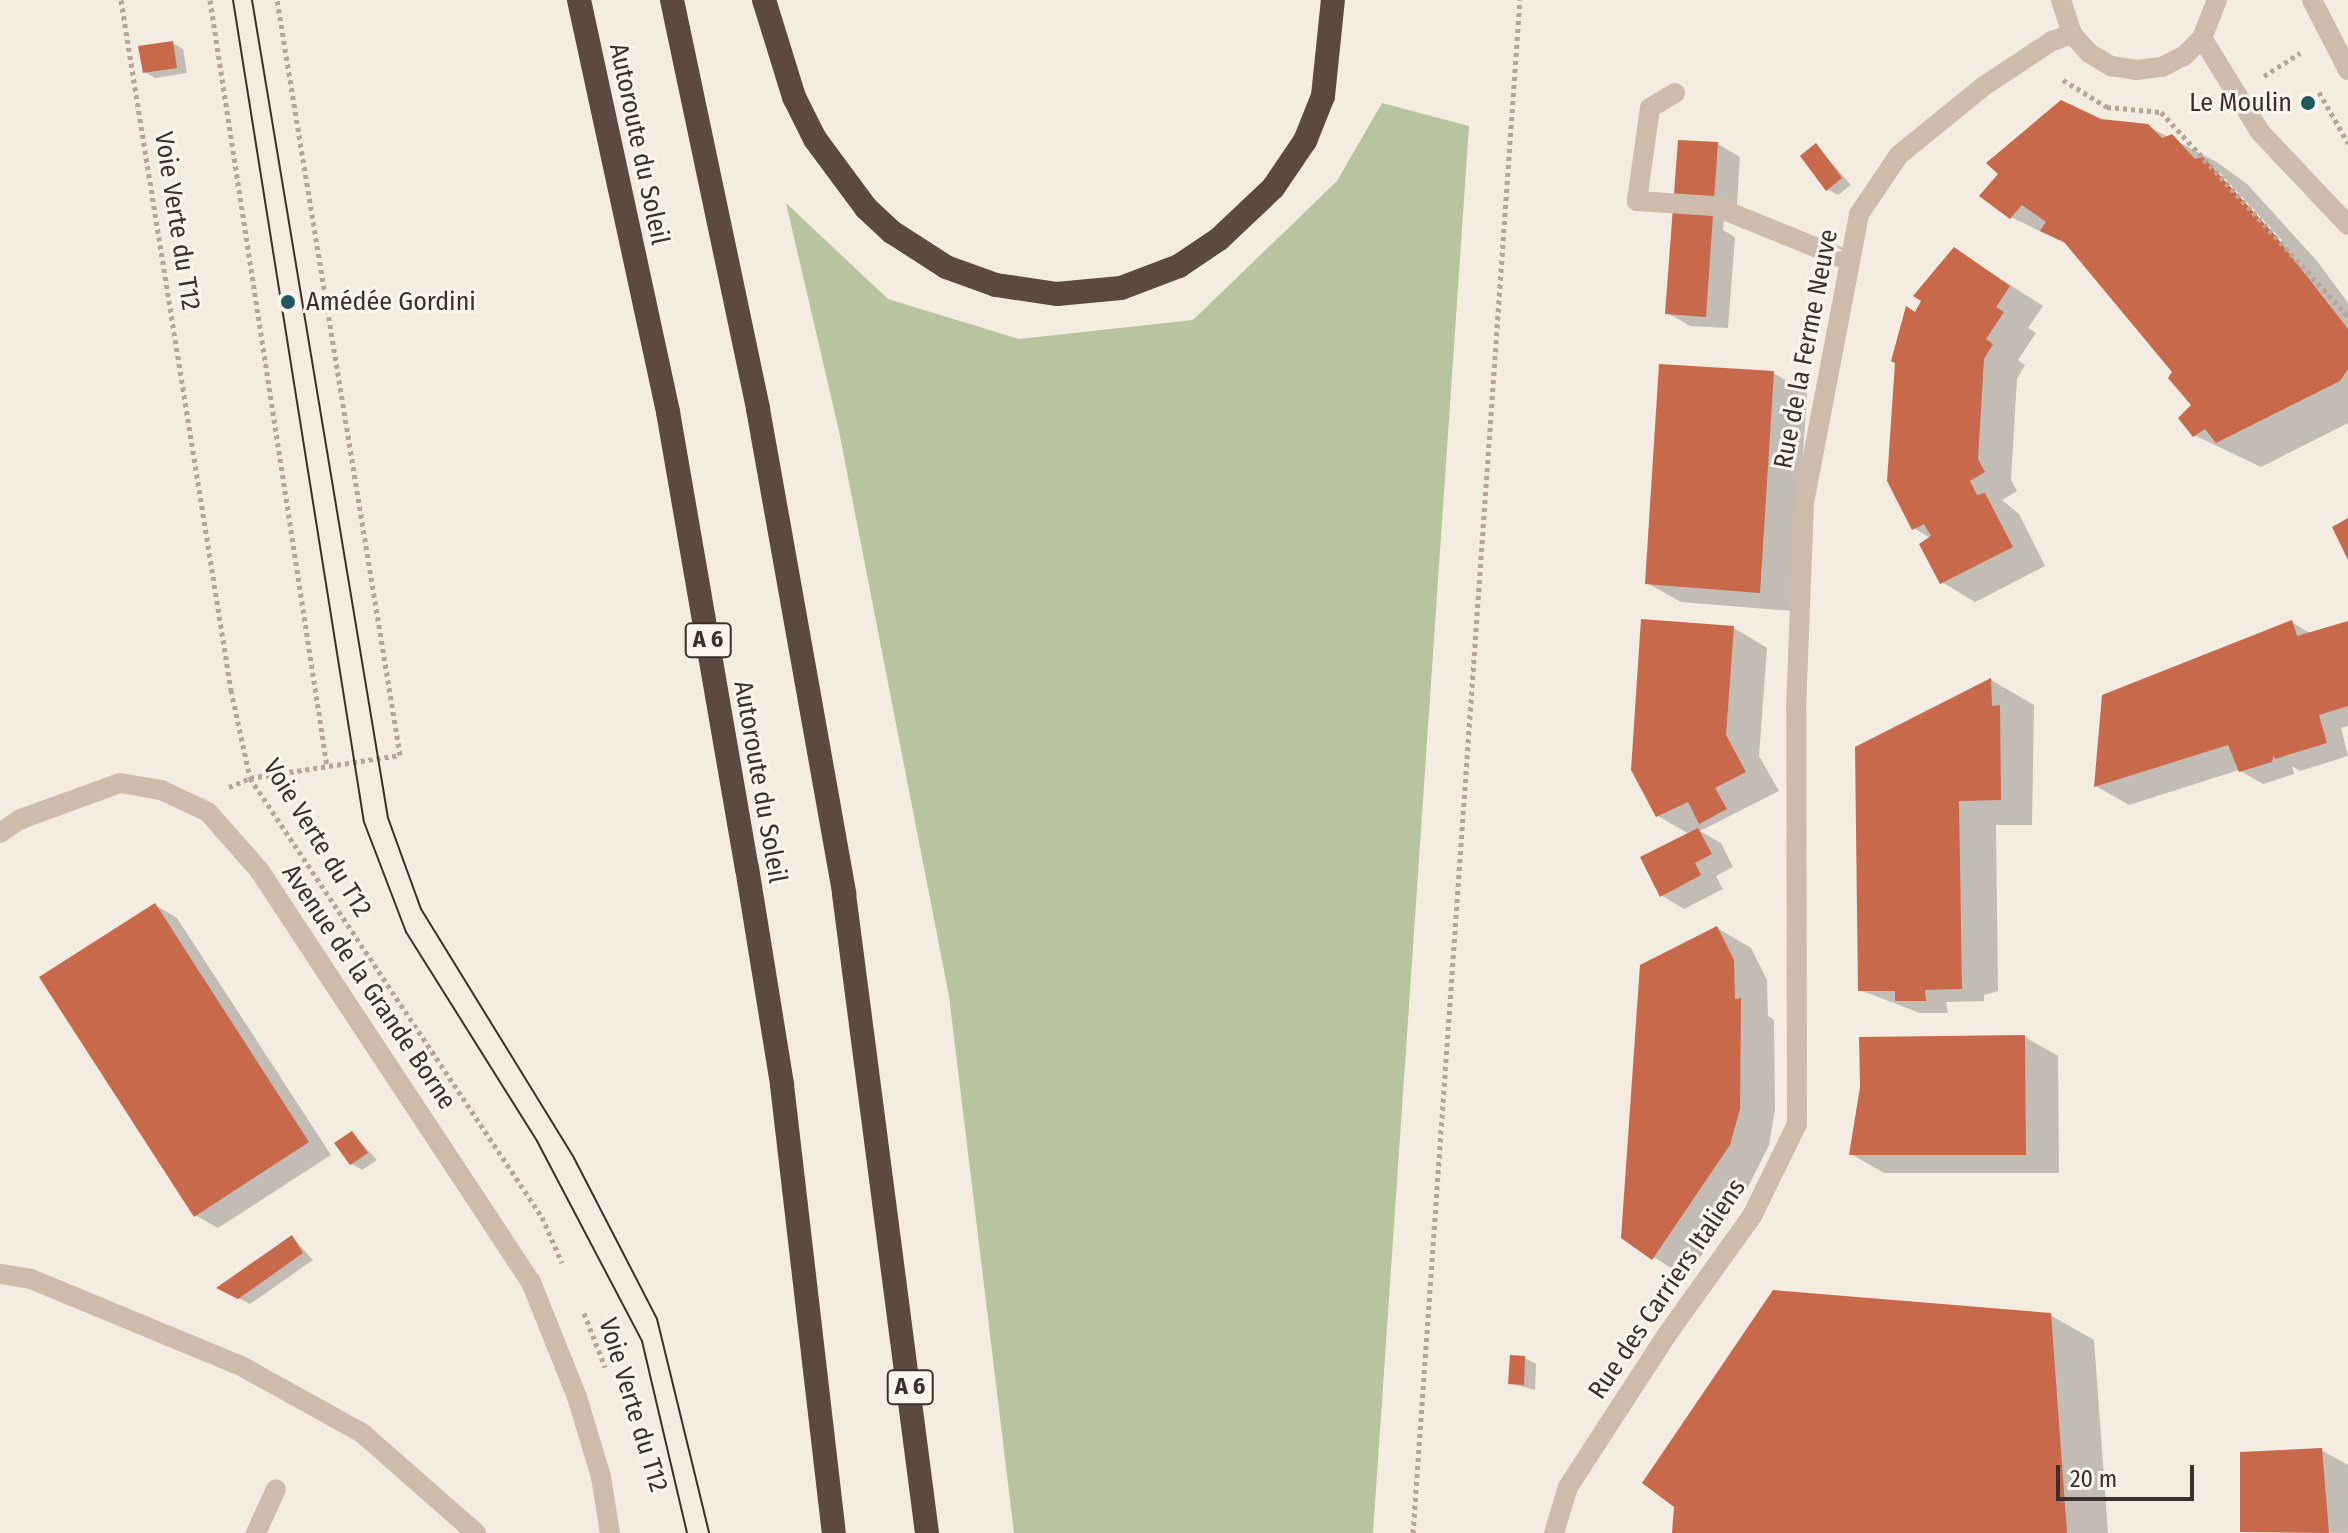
<!DOCTYPE html>
<meta charset="utf-8">
<style>
body{margin:0}
#map{position:relative;width:2348px;height:1533px;overflow:hidden;background:#f4ebe1;font-family:"Fira Sans Condensed",sans-serif}
div>[style]{position:absolute}
[style*='--x']{left:calc(var(--x)*1px);top:calc(var(--y)*1px);width:calc(var(--w)*1px);rotate:calc(var(--a)*1deg)}
.green>*{inset:0;background:#b8c4a0}
.shadow>*{inset:0;background:#0003}
.building>*{inset:0;background:#c8694b}
.path>*{height:5px;margin-top:-2.5px;transform-origin:0;background:repeating-linear-gradient(90deg,#b9a596 0 4px,transparent 0 8px)}
.lane>*{height:20px;margin:-10px;padding:0 10px;transform-origin:10px;border-radius:10px;background:#cdbbac}
.street>*{height:20px;margin:-10px;padding:0 10px;transform-origin:10px;border-radius:10px;background:#cdbbac}
.highway>*{height:24px;margin:-12px;padding:0 12px;transform-origin:12px;border-radius:12px;background:#5c4a42}
.tram>*{height:2px;margin:-1px;padding:0 1px;transform-origin:1px;border-radius:1px;background:#3b302b}
.dots>*{width:22px;height:22px;translate:-50% -50%;box-sizing:border-box;border:4px solid #fbf5ee;border-radius:50%}
span{translate:-50% -50%;white-space:nowrap;text-align:center;line-height:1.15;-webkit-text-stroke:6px #fbf5ee;paint-order:stroke}
.shield-label span{padding:2px 6px;background:#fbf5ee;border:2px solid;border-radius:6px;-webkit-text-stroke-width:0}
.shield-label{font-size:24px;color:#3b302b;font-weight:700}
.poi-label{font-size:26px;color:#3b302b}
.right{translate:-100% -50%;text-align:right}
.left{translate:0 -50%;text-align:left}
.street-label{font-size:26px;color:#3b302b}
.scale{position:absolute;left:2056px;top:1465px;width:138px;height:36px;box-sizing:border-box;border:4px solid #3b302b;border-top:0;padding-left:10px;font-size:24px;line-height:28px;white-space:nowrap;color:#3b302b;-webkit-text-stroke:6px #fbf5ee;paint-order:stroke}
</style>
<div id="map">
<div class="green">
<div style="clip-path:polygon(1382px 103px,1469px 126px,1373px 1533px,1014px 1533px,949px 996px,839px 431px,786px 203px,888px 299px,1019px 339px,1193px 320px,1337px 181px)"></div>
</div>
<div class="shadow">
<div style="clip-path:polygon(172px 43px,183px 49px,187px 73px,155px 78px,145px 72px)"></div>
<div style="clip-path:polygon(evenodd,2101px 120px,2147px 126px,2215px 161px,2247px 184px,2317px 261px,2348px 303px,2348px 423px,2261px 467px,2194px 435px,2194px 405px,2175px 372px,2071px 246px,2011px 217px,2101px 120px,2209px 166px,2218px 171px,2282px 240px,2279px 243px,2209px 166px)"></div>
<div style="clip-path:polygon(1718px 144px,1740px 157px,1736px 217px,1724px 217px,1723px 230px,1735px 237px,1728px 328px,1690px 326px,1668px 313px)"></div>
<div style="clip-path:polygon(1817px 146px,1851px 185px,1838px 195px,1827px 189px)"></div>
<div style="clip-path:polygon(1954px 249px,2043px 306px,2028px 328px,2036px 333px,2018px 360px,2025px 365px,2017px 379px,2011px 480px,2017px 491px,2002px 500px,2019px 514px,2045px 566px,1975px 602px,1942px 582px,1932px 539px,1914px 528px,1916px 314px)"></div>
<div style="clip-path:polygon(1773px 373px,1807px 392px,1793px 611px,1681px 602px,1647px 583px)"></div>
<div style="clip-path:polygon(2291px 622px,2312px 634px,2348px 623px,2348px 726px,2341px 728px,2348px 756px,2300px 771px,2292px 766px,2294px 774px,2263px 784px,2239px 770px,2129px 805px,2096px 786px)"></div>
<div style="clip-path:polygon(1734px 628px,1767px 648px,1759px 756px,1779px 791px,1700px 831px,1721px 843px,1733px 867px,1716px 876px,1723px 889px,1684px 909px,1661px 895px,1689px 834px,1658px 816px)"></div>
<div style="clip-path:polygon(1991px 680px,2034px 705px,2032px 825px,1996px 825px,1998px 991px,1984px 995px,1984px 1001px,1946px 1002px,1948px 1013px,1920px 1013px,1860px 990px,1857px 748px)"></div>
<div style="clip-path:polygon(155px 905px,177px 918px,331px 1155px,218px 1228px,195px 1215px)"></div>
<div style="clip-path:polygon(1717px 928px,1751px 948px,1767px 980px,1768px 1016px,1774px 1020px,1775px 1109px,1769px 1145px,1746px 1191px,1686px 1278px,1623px 1237px)"></div>
<div style="clip-path:polygon(2025px 1037px,2058px 1056px,2059px 1173px,1884px 1173px,1851px 1154px)"></div>
<div style="clip-path:polygon(352px 1133px,377px 1160px,362px 1170px,352px 1164px)"></div>
<div style="clip-path:polygon(292px 1237px,313px 1260px,250px 1304px,229px 1293px)"></div>
<div style="clip-path:polygon(2050px 1315px,2094px 1340px,2108px 1533px,1674px 1533px,1677px 1506px)"></div>
<div style="clip-path:polygon(1525px 1358px,1536px 1364px,1535px 1390px,1510px 1383px)"></div>
<div style="clip-path:polygon(2321px 1450px,2348px 1465px,2348px 1533px,2242px 1531px)"></div>
</div>
<div class="building">
<div style="clip-path:polygon(173px 41px,177px 68px,143px 73px,138px 46px)"></div>
<div style="clip-path:polygon(2061px 100px,2101px 119px,2148px 124px,2162px 138px,2172px 134px,2195px 159px,2203px 157px,2274px 234px,2348px 329px,2348px 369px,2340px 381px,2216px 443px,2205px 429px,2193px 437px,2178px 418px,2191px 405px,2168px 378px,2172px 372px,2064px 242px,2040px 231px,2046px 222px,2022px 205px,2010px 219px,1979px 196px,1998px 174px,1986px 163px)"></div>
<div style="clip-path:polygon(1678px 140px,1718px 142px,1706px 317px,1665px 314px)"></div>
<div style="clip-path:polygon(1816px 143px,1842px 178px,1826px 191px,1800px 156px)"></div>
<div style="clip-path:polygon(1954px 247px,2010px 286px,1996px 307px,2004px 312px,1986px 339px,1993px 344px,1984px 359px,1978px 459px,1985px 472px,1970px 481px,1977px 495px,1985px 493px,2013px 547px,1940px 584px,1919px 544px,1931px 536px,1924px 524px,1912px 530px,1887px 481px,1895px 363px,1891px 361px,1906px 306px,1915px 312px,1921px 301px,1913px 296px)"></div>
<div style="clip-path:polygon(1659px 364px,1774px 371px,1760px 593px,1645px 584px)"></div>
<div style="clip-path:polygon(2348px 518px,2348px 560px,2332px 527px)"></div>
<div style="clip-path:polygon(1641px 619px,1734px 626px,1726px 735px,1746px 772px,1715px 788px,1727px 809px,1699px 824px,1688px 802px,1656px 817px,1631px 770px)"></div>
<div style="clip-path:polygon(2292px 620px,2297px 636px,2348px 621px,2348px 706px,2319px 715px,2327px 743px,2275px 759px,2274px 754px,2272px 762px,2239px 772px,2228px 745px,2094px 787px,2102px 695px)"></div>
<div style="clip-path:polygon(1991px 678px,1992px 706px,2000px 705px,2001px 800px,1959px 801px,1962px 989px,1925px 990px,1926px 1001px,1895px 1001px,1895px 991px,1858px 991px,1855px 747px)"></div>
<div style="clip-path:polygon(1698px 828px,1712px 854px,1695px 863px,1701px 875px,1660px 897px,1640px 857px)"></div>
<div style="clip-path:polygon(155px 903px,309px 1142px,194px 1217px,39px 977px)"></div>
<div style="clip-path:polygon(1717px 926px,1734px 960px,1735px 999px,1741px 998px,1740px 1109px,1730px 1145px,1652px 1260px,1621px 1238px,1640px 965px)"></div>
<div style="clip-path:polygon(2025px 1035px,2026px 1155px,1849px 1155px,1860px 1087px,1859px 1037px)"></div>
<div style="clip-path:polygon(352px 1131px,368px 1153px,350px 1165px,334px 1143px)"></div>
<div style="clip-path:polygon(292px 1235px,303px 1253px,238px 1299px,216px 1288px)"></div>
<div style="clip-path:polygon(1773px 1290px,2051px 1313px,2067px 1533px,1672px 1533px,1674px 1507px,1642px 1483px)"></div>
<div style="clip-path:polygon(1510px 1355px,1525px 1356px,1524px 1385px,1508px 1384px)"></div>
<div style="clip-path:polygon(2322px 1448px,2329px 1533px,2240px 1532px,2240px 1452px)"></div>
</div>
<div class="path">
<div style="--x:121;--y:0;--w:699;--a:80.94"></div>
<div style="--x:231;--y:690;--w:90;--a:77.8"></div>
<div style="--x:250;--y:778;--w:527;--a:56.37"></div>
<div style="--x:542;--y:1217;--w:50;--a:66.5"></div>
<div style="--x:210;--y:0;--w:775;--a:81.32"></div>
<div style="--x:2264;--y:76;--w:43;--a:-32.6"></div>
<div style="--x:2063;--y:80;--w:52;--a:31.5"></div>
<div style="--x:2107;--y:107;--w:54;--a:5.3"></div>
<div style="--x:2161;--y:112;--w:277;--a:47.5"></div>
<div style="--x:2319;--y:92;--w:59;--a:60.4"></div>
<div style="--x:229;--y:787;--w:23;--a:-23"></div>
<div style="--x:250;--y:778;--w:152;--a:-8.7"></div>
<div style="--x:400;--y:755;--w:765;--a:-99.25"></div>
<div style="--x:584;--y:1313;--w:58;--a:68.7"></div>
<div style="--x:1413;--y:1533;--w:1537;--a:-86.01"></div>
</div>
<div class="lane">
<div style="--x:1675;--y:93;--w:29;--a:149"></div>
<div style="--x:1650;--y:108;--w:94;--a:98"></div>
<div style="--x:1637;--y:201;--w:77;--a:3.7"></div>
<div style="--x:1714;--y:206;--w:144;--a:22.1"></div>
<div style="--x:256;--y:1533;--w:48;--a:-65.6"></div>
</div>
<div class="street">
<div style="--x:2061;--y:0;--w:36;--a:72"></div>
<div style="--x:2072;--y:34;--w:25;--a:48"></div>
<div style="--x:2089;--y:53;--w:26;--a:31"></div>
<div style="--x:2111;--y:66;--w:25;--a:9"></div>
<div style="--x:2136;--y:70;--w:26;--a:-7"></div>
<div style="--x:2162;--y:67;--w:25;--a:-27"></div>
<div style="--x:2184;--y:56;--w:25;--a:-45"></div>
<div style="--x:2202;--y:38;--w:41;--a:-68.5"></div>
<div style="--x:2312;--y:0;--w:79;--a:62.8"></div>
<div style="--x:2202;--y:38;--w:110;--a:58.3"></div>
<div style="--x:2260;--y:132;--w:128;--a:46.6"></div>
<div style="--x:0;--y:833;--w:25;--a:-34"></div>
<div style="--x:21;--y:819;--w:105;--a:-20"></div>
<div style="--x:120;--y:783;--w:42;--a:9.7"></div>
<div style="--x:161;--y:790;--w:52;--a:25.1"></div>
<div style="--x:208;--y:812;--w:77;--a:48.7"></div>
<div style="--x:259;--y:870;--w:494;--a:56.6"></div>
<div style="--x:531;--y:1282;--w:124;--a:68.2"></div>
<div style="--x:577;--y:1397;--w:84;--a:73.3"></div>
<div style="--x:601;--y:1477;--w:57;--a:80.9"></div>
<div style="--x:0;--y:1274;--w:31;--a:9"></div>
<div style="--x:31;--y:1279;--w:230;--a:22.5"></div>
<div style="--x:243;--y:1367;--w:136;--a:29"></div>
<div style="--x:362;--y:1433;--w:152;--a:41.3"></div>
<div style="--x:1554;--y:1533;--w:48;--a:-73.1"></div>
<div style="--x:1568;--y:1487;--w:180;--a:-57"></div>
<div style="--x:1666;--y:1336;--w:148;--a:-54.4"></div>
<div style="--x:1752;--y:1216;--w:102;--a:-63.9"></div>
<div style="--x:1797;--y:1124;--w:414;--a:-90.1"></div>
<div style="--x:1796;--y:710;--w:207;--a:-87.8"></div>
<div style="--x:1804;--y:503;--w:294;--a:-79.2"></div>
<div style="--x:1859;--y:214;--w:71;--a:-55.9"></div>
<div style="--x:1899;--y:155;--w:109;--a:-39.1"></div>
<div style="--x:1984;--y:86;--w:82;--a:-33.5"></div>
<div style="--x:2052;--y:41;--w:21;--a:-19"></div>
</div>
<div class="highway">
<div style="--x:579;--y:0;--w:422;--a:77.8"></div>
<div style="--x:668;--y:412;--w:463;--a:80.2"></div>
<div style="--x:747;--y:868;--w:220;--a:80.8"></div>
<div style="--x:782;--y:1085;--w:451;--a:83.4"></div>
<div style="--x:672;--y:0;--w:418;--a:78.1"></div>
<div style="--x:758;--y:409;--w:493;--a:79.9"></div>
<div style="--x:844;--y:894;--w:644;--a:82.6"></div>
<div style="--x:764;--y:0;--w:102;--a:72.8"></div>
<div style="--x:794;--y:97;--w:47;--a:63.4"></div>
<div style="--x:815;--y:139;--w:86;--a:53.5"></div>
<div style="--x:866;--y:208;--w:35;--a:43"></div>
<div style="--x:892;--y:232;--w:64;--a:32.9"></div>
<div style="--x:946;--y:267;--w:53;--a:19.8"></div>
<div style="--x:996;--y:285;--w:62;--a:8.4"></div>
<div style="--x:1057;--y:294;--w:64;--a:-5.4"></div>
<div style="--x:1121;--y:288;--w:62;--a:-20.8"></div>
<div style="--x:1179;--y:266;--w:48;--a:-34"></div>
<div style="--x:1219;--y:239;--w:74;--a:-43.4"></div>
<div style="--x:1273;--y:188;--w:57;--a:-55.8"></div>
<div style="--x:1305;--y:141;--w:48;--a:-68.2"></div>
<div style="--x:1323;--y:96;--w:97;--a:-84.1"></div>
</div>
<div class="tram">
<div style="--x:233;--y:0;--w:832;--a:80.95"></div>
<div style="--x:364;--y:822;--w:118;--a:69.1"></div>
<div style="--x:406;--y:932;--w:247;--a:57.9"></div>
<div style="--x:537;--y:1141;--w:226;--a:62.3"></div>
<div style="--x:642;--y:1341;--w:197;--a:76.8"></div>
<div style="--x:252;--y:0;--w:829;--a:80.56"></div>
<div style="--x:388;--y:818;--w:97;--a:70.1"></div>
<div style="--x:421;--y:909;--w:292;--a:58.4"></div>
<div style="--x:574;--y:1158;--w:181;--a:62.7"></div>
<div style="--x:657;--y:1319;--w:220;--a:76.3"></div>
</div>
<div class="dots">
<div style="left:2308px;top:103px;background:#1f5a5e"></div>
<div style="left:288px;top:302px;background:#1f5a5e"></div>
</div>
<div class="shield-label">
<span style="left:708px;top:640px">A 6</span>
<span style="left:910px;top:1387px">A 6</span>
</div>
<div class="poi-label">
<span class="right" style="left:2292px;top:103px">Le Moulin</span>
<span class="left" style="left:306px;top:302px">Amédée Gordini</span>
</div>
<div class="street-label">
<span style="left:639px;top:144px;rotate:78deg">Autoroute du Soleil</span>
<span style="left:177px;top:221px;rotate:81deg">Voie Verte du T12</span>
<span style="left:1806px;top:349px;rotate:-79deg">Rue de la Ferme Neuve</span>
<span style="left:760px;top:782px;rotate:80deg">Autoroute du Soleil</span>
<span style="left:317px;top:838px;rotate:58deg">Voie Verte du T12</span>
<span style="left:369px;top:987px;rotate:56deg">Avenue de la Grande Borne</span>
<span style="left:1667px;top:1289px;rotate:-56deg">Rue des Carriers Italiens</span>
<span style="left:633px;top:1405px;rotate:73deg">Voie Verte du T12</span>
</div>
<div class="scale">20 m</div>
</div>
